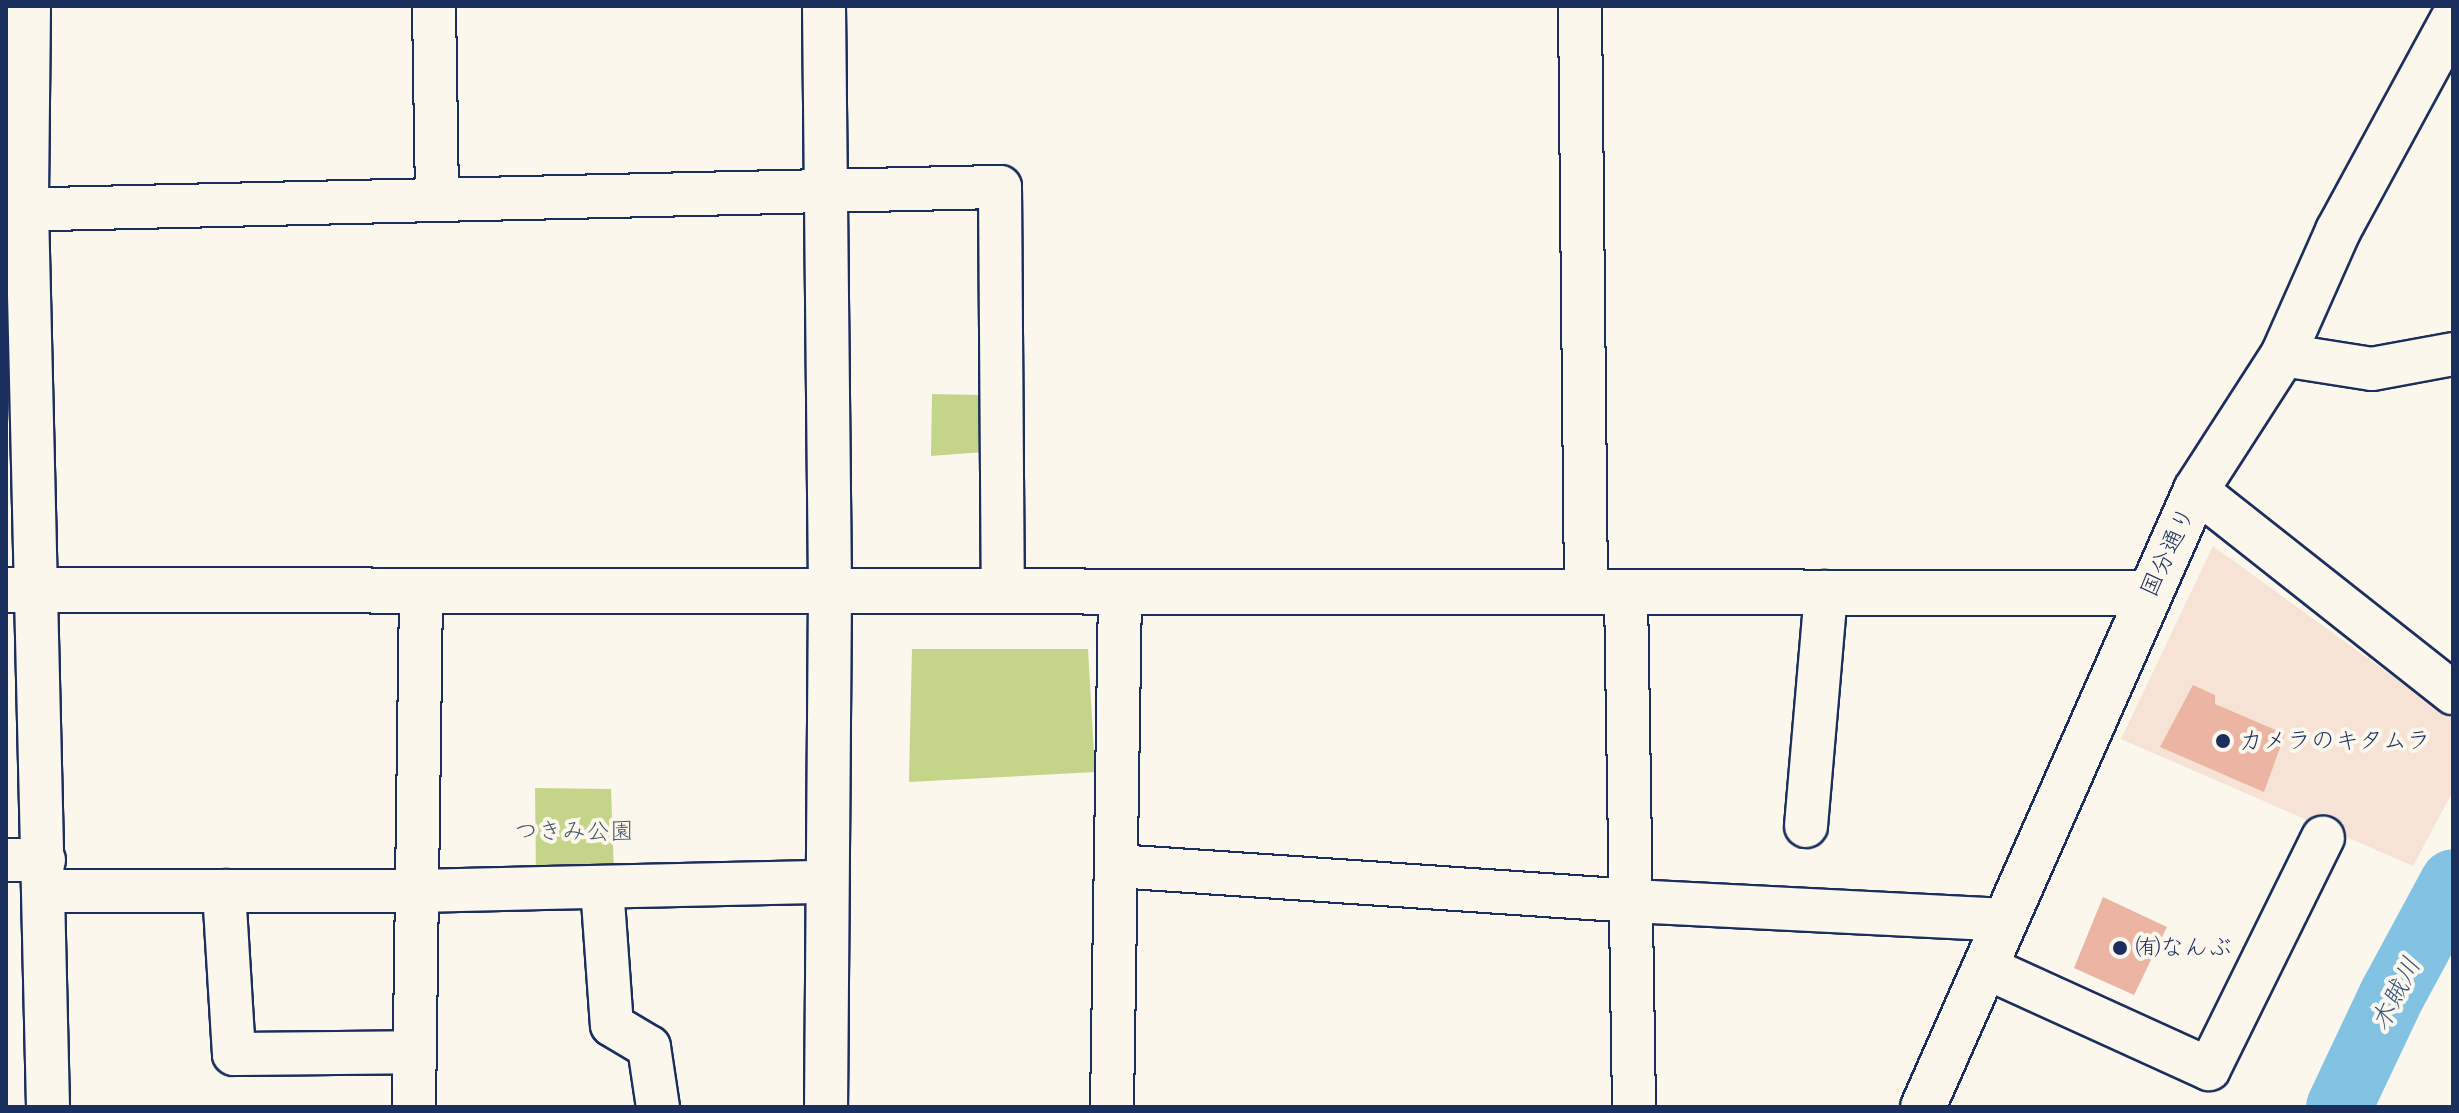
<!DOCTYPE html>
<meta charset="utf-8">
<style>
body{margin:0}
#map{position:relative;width:2459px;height:1113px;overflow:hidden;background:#fbf7ec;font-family:Sriracha,"Klee One",sans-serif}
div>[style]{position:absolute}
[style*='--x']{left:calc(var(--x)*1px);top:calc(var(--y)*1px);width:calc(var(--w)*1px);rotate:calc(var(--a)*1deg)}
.built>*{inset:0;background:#f6e3d6}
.green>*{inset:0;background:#c4d58a}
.river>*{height:66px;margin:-33px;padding:0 33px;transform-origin:33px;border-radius:33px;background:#82c2e3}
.building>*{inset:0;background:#ecb4a3}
.roads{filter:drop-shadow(2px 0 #1b2f5e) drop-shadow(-2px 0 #1b2f5e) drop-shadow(0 2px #1b2f5e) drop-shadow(0 -2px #1b2f5e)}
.street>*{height:42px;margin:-21px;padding:0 21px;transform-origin:21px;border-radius:21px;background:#fbf7ec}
.secondary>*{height:44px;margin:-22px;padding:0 22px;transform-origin:22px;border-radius:22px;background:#fbf7ec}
.dots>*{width:22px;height:22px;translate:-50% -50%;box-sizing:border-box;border:4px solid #fbf7ec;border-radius:50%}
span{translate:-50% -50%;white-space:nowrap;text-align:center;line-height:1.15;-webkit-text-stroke:8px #fbf7ec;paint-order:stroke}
.street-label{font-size:24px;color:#1b2f5e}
.poi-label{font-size:24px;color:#1b2f5e}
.left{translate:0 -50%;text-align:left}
.park-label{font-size:24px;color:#455869}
.water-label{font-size:26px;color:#35547f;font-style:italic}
.frame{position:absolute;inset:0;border:8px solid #1b2f5e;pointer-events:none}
</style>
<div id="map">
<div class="built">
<div style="clip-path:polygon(2213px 546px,2453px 720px,2453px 791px,2413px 866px,2121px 739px)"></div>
</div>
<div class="green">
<div style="clip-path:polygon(932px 394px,980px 395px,984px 452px,931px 456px)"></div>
<div style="clip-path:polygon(912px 649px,1088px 649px,1095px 772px,909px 782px)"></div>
<div style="clip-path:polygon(535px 788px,611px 789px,614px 874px,536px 877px)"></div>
</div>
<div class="river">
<div style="--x:2339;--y:1107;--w:124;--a:-64.7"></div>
<div style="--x:2392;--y:995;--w:128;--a:-61.6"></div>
</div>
<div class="building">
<div style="clip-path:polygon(2193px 685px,2215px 695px,2215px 704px,2285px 734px,2264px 792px,2160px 747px)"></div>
<div style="clip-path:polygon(2103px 897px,2167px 927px,2134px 995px,2074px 968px)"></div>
</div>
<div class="roads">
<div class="street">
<div style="--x:29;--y:6;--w:203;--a:90.6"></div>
<div style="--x:27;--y:209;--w:898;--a:88.66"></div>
<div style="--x:434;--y:6;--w:194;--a:89.1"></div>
<div style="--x:824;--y:6;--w:585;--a:89.41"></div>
<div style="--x:830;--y:591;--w:516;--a:90.44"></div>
<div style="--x:1580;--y:6;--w:586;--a:89.41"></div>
<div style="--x:6;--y:210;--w:994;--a:-1.33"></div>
<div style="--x:1000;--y:187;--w:404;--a:89.6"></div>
<div style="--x:2283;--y:355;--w:90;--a:8.9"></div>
<div style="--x:2372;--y:369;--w:82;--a:-10.5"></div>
<div style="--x:2196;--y:490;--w:328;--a:38.3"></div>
<div style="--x:1626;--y:592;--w:515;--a:89.11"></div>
<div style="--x:1806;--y:826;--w:235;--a:-85.1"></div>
<div style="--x:6;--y:860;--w:38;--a:0"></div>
<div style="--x:1116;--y:866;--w:518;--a:3.87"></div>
<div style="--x:1633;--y:901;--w:372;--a:2.9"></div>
<div style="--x:602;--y:887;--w:138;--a:85.9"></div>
<div style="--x:612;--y:1025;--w:43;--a:30.7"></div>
<div style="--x:649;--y:1047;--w:61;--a:81.5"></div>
<div style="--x:44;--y:891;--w:373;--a:0"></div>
<div style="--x:417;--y:891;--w:410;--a:-1.3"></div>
<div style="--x:224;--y:891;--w:163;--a:86.5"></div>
<div style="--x:234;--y:1054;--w:181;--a:-0.6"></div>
<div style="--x:1985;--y:967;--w:246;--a:24.5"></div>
<div style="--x:2209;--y:1069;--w:258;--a:-63.8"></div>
<div style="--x:414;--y:1107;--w:516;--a:-89.22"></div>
<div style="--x:1112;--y:1107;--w:516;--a:-89.11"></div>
</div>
<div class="secondary">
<div style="--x:6;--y:590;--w:2143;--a:0.08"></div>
<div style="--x:1923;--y:1107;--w:675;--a:-66.13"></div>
<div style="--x:2196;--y:490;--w:161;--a:-57.2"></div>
<div style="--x:2283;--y:355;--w:136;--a:-66.1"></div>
<div style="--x:2338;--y:231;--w:241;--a:-61.5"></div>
</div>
</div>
<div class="dots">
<div style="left:2223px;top:741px;background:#1b2f5e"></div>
<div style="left:2120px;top:948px;background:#1b2f5e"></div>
</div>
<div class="street-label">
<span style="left:2168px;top:552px;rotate:-65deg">国分通り</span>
</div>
<div class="poi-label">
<span class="left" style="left:2239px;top:741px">カメラのキタムラ</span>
<span class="left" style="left:2136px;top:948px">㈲なんぶ</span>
</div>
<div class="park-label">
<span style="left:574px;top:832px">つきみ公園</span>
</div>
<div class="water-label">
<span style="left:2396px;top:994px;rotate:-63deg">木賊川</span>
</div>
<div class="frame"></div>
</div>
